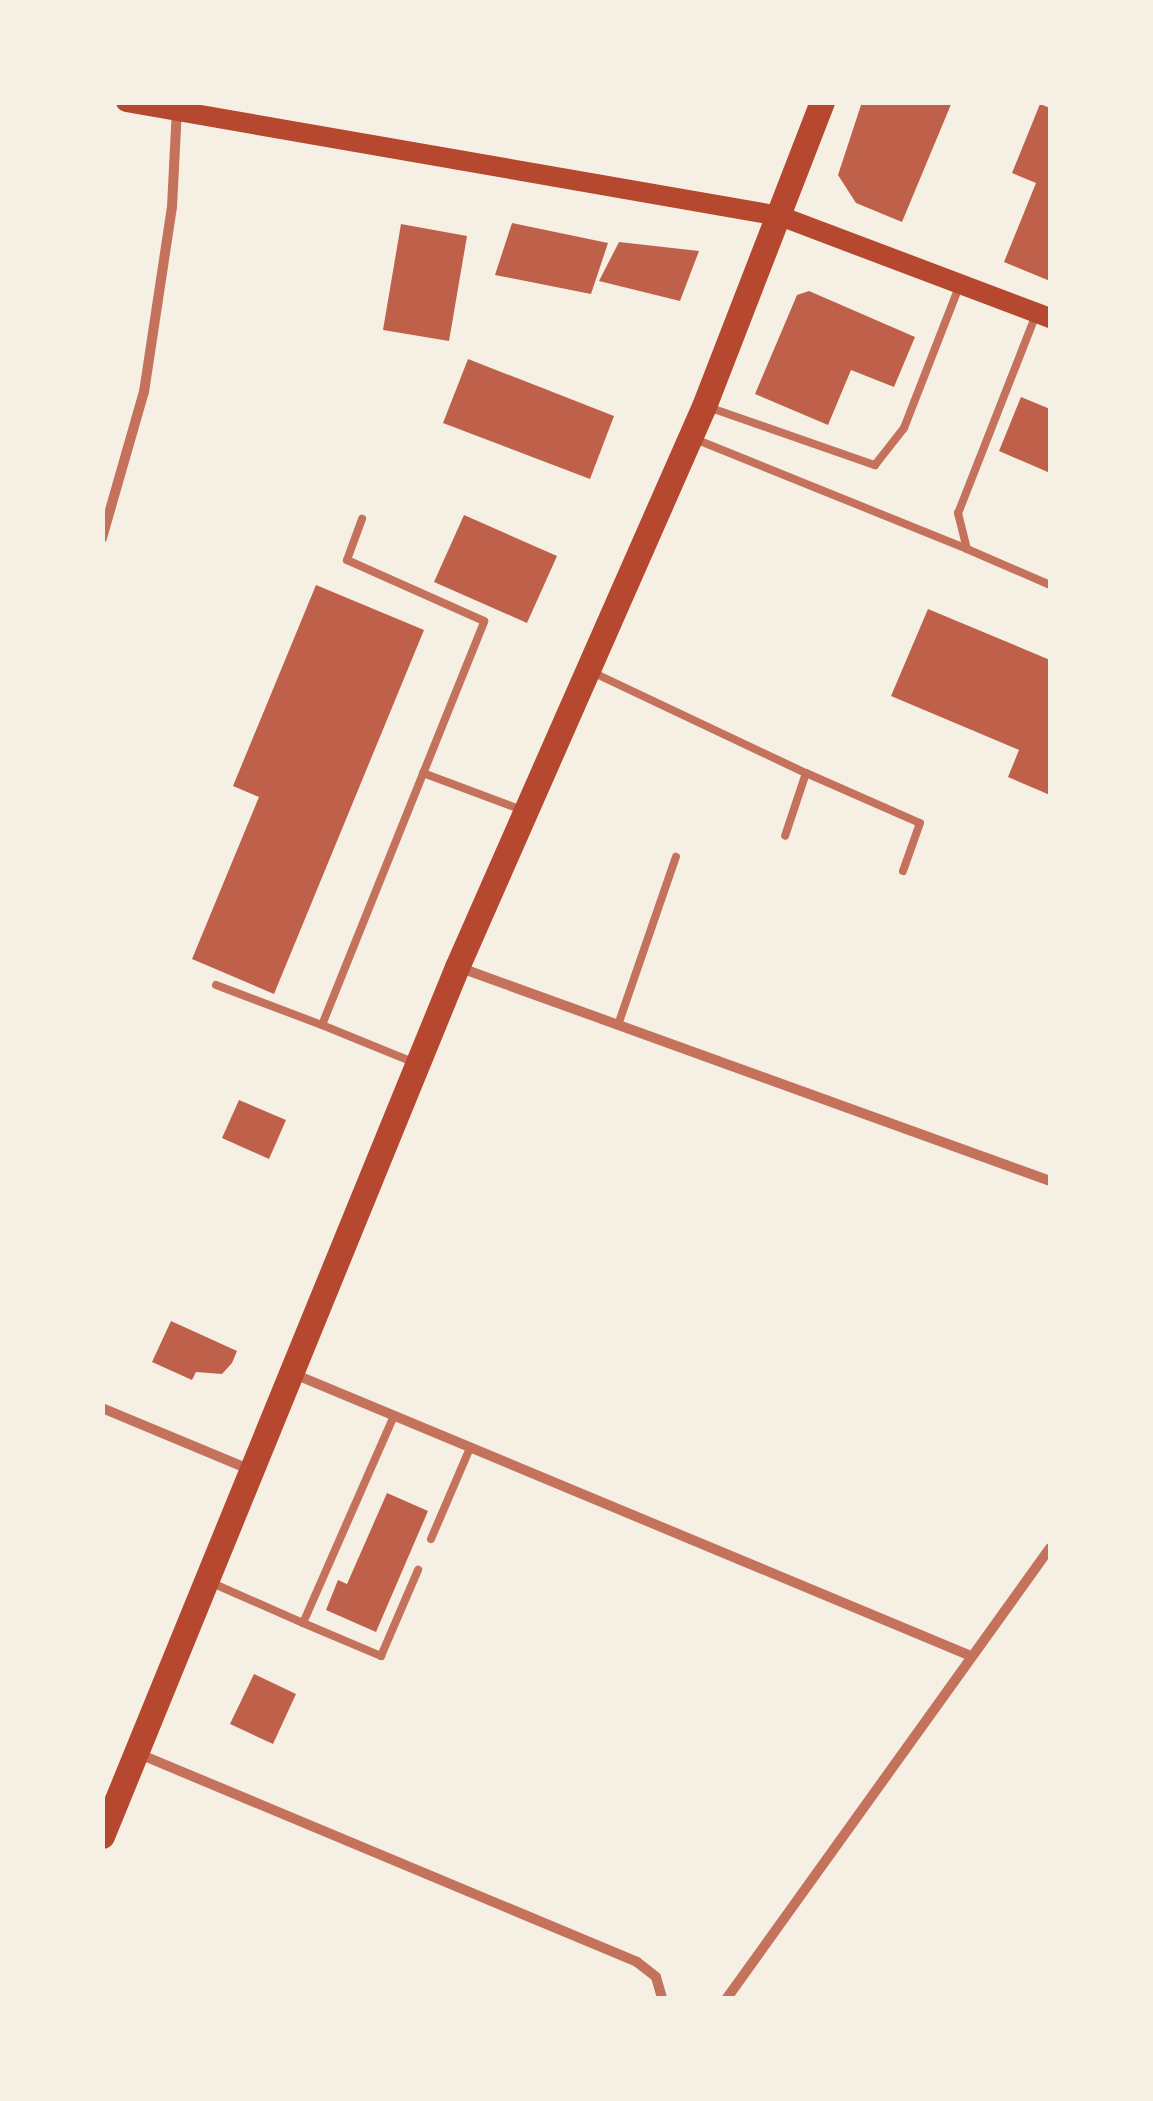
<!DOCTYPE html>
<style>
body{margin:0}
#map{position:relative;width:1153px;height:2101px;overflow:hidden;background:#f6efe4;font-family:Cabin,sans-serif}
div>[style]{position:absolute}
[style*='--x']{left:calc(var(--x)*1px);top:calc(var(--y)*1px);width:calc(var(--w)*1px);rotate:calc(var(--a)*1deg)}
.building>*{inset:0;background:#bf614a}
.service>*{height:8px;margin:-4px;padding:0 4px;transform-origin:4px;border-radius:4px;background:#c5725c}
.minor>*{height:10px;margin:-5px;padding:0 5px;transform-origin:5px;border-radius:5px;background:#c5725c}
.secondary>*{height:20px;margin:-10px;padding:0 10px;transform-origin:10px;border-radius:10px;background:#b5482f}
.primary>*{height:25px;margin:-12.5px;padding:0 12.5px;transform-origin:12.5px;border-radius:12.5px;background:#b5482f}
span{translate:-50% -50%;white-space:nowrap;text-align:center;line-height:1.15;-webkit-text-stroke:8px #f6efe4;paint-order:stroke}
.frame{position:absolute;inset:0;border:105px solid #f6efe4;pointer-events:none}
</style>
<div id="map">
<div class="building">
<div style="clip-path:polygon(862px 102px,952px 102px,902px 222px,856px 203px,838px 175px)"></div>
<div style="clip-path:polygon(1040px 104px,1050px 108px,1050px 281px,1004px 262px,1036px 183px,1012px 173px)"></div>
<div style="clip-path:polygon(512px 223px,608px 243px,591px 294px,495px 275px)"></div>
<div style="clip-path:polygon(401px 224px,467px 236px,449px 341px,383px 330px)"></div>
<div style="clip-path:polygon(619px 242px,699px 251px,680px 301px,599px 281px)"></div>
<div style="clip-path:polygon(809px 291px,915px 337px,894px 387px,851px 370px,828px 425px,755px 394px,797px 295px)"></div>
<div style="clip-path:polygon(468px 359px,614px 416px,590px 479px,443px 423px)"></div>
<div style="clip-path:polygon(1021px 397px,1050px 409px,1050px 473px,999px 451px)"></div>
<div style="clip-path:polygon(464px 515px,557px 556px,527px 623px,434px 582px)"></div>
<div style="clip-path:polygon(316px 585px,424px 630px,274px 994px,192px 959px,259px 797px,233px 786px)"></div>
<div style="clip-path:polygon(928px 609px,1050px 660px,1050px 795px,1008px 777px,1019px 750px,891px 696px)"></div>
<div style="clip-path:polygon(239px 1100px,286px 1120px,269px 1159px,222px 1138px)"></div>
<div style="clip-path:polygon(171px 1321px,237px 1351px,232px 1363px,222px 1374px,196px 1372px,192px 1380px,152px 1362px)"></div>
<div style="clip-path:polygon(387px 1493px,428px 1511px,376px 1632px,326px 1610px,338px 1580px,347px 1584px)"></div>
<div style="clip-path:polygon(254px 1674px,296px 1694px,273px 1744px,230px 1724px)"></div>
</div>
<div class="service">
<div style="--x:1035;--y:317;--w:211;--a:111.4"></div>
<div style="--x:958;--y:513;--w:37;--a:76"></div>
<div style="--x:967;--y:549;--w:90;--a:23.4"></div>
<div style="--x:708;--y:407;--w:177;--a:19.2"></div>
<div style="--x:875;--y:465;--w:47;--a:-51.9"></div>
<div style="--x:904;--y:428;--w:151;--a:-68.7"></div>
<div style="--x:695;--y:439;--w:293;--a:22"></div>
<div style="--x:592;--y:672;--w:237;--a:25.3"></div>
<div style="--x:806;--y:773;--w:66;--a:108.4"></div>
<div style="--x:423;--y:773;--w:106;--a:20.5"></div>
<div style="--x:806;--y:773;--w:124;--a:23.7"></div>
<div style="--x:920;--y:823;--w:51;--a:109.5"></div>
<div style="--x:216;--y:985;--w:113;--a:20.7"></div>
<div style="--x:322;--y:1025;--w:435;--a:-68.1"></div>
<div style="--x:484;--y:621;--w:150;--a:-156"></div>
<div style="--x:347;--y:560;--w:44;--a:-69.9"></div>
<div style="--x:322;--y:1025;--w:100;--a:22.2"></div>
<div style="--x:618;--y:1025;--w:178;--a:-71"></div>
<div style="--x:431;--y:1539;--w:99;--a:-66.8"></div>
<div style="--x:212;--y:1583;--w:99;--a:23.7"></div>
<div style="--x:303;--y:1623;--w:226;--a:-66.3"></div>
<div style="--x:303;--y:1623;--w:85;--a:22.9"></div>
<div style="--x:381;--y:1656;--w:94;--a:-66.7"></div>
</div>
<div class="minor">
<div style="--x:102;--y:538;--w:152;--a:-74"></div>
<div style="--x:144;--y:392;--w:187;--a:-81.4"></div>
<div style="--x:172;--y:207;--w:99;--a:-87.1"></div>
<div style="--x:458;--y:967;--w:629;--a:19.87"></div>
<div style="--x:294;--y:1374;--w:733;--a:22.61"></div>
<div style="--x:102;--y:1408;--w:161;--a:22.6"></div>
<div style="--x:137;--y:1753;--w:542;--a:22.68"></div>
<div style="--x:637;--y:1962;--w:24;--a:38"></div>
<div style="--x:656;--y:1977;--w:22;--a:74"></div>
<div style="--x:727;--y:1998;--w:554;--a:-54.33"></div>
</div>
<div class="secondary">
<div style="--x:126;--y:102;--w:664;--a:9.89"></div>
<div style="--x:780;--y:216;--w:289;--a:20.7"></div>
</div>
<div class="primary">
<div style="--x:102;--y:1836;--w:939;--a:-67.78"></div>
<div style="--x:457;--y:967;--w:613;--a:-66.24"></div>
<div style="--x:704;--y:406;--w:326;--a:-68.8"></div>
</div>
<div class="frame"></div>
</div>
